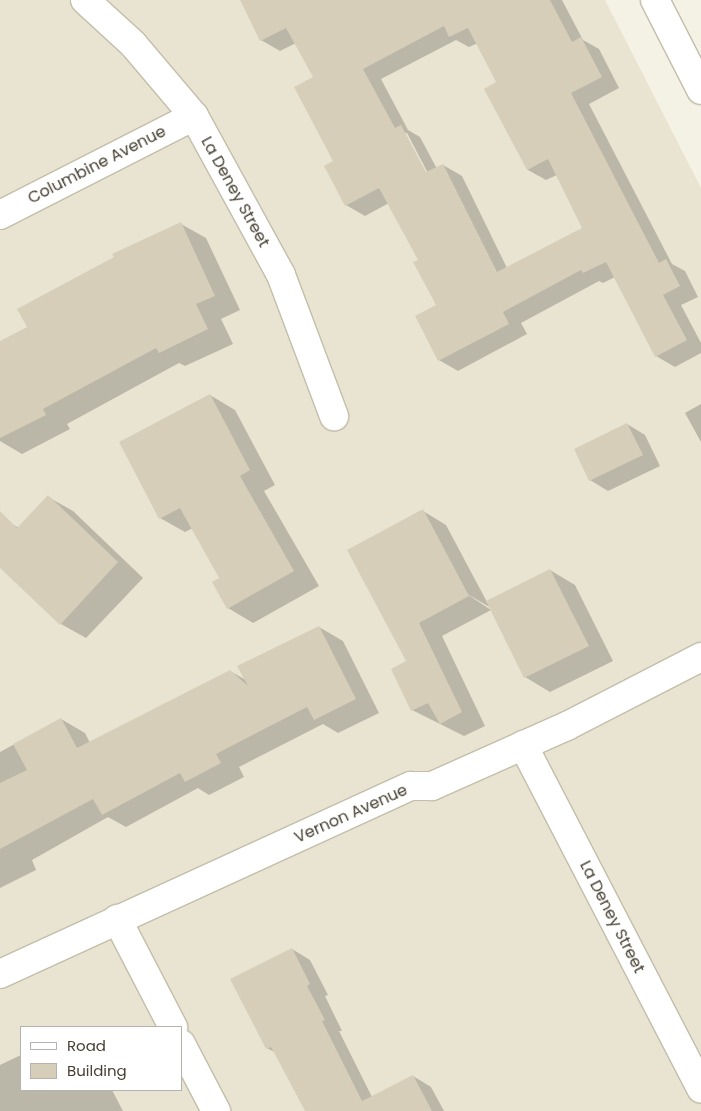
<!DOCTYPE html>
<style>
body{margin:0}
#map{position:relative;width:701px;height:1111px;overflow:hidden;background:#f4f1e5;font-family:Poppins,sans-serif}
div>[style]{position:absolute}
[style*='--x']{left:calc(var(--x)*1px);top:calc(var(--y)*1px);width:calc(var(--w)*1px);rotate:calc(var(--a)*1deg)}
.residential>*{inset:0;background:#e9e4d2}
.shadow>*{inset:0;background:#0003}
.building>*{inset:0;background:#d7ceb9}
.roads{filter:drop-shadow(1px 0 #c3bda9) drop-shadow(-1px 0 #c3bda9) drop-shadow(0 1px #c3bda9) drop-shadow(0 -1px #c3bda9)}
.minor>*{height:28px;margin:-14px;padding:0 14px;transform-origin:14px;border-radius:14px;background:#fff}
span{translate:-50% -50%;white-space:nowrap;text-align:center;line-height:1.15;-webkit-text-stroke:4.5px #fff;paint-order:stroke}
.street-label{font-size:16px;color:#474134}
.legend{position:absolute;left:20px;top:1026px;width:162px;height:65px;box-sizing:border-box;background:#fff;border:1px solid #b5b3ae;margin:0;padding:6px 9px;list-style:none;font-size:15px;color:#474134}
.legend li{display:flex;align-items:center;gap:10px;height:25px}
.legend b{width:25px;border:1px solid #b5b3ae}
</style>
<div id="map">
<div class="residential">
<div style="clip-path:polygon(evenodd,0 0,605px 0,701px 188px,701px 1111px,0 1111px,0 0,21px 1027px,181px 1027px,181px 1090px,21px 1090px,21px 1027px)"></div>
</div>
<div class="shadow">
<div style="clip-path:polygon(evenodd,241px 0,562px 0,583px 40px,599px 49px,619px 88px,589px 104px,672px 264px,685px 271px,698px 297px,681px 305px,701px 343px,701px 353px,675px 367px,656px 356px,615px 277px,603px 283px,599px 281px,521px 323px,527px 334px,458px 371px,439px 360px,438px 306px,420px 260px,389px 203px,365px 216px,346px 205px,326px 166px,335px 162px,315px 78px,296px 43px,280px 51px,261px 40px,241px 0,456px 40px,469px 47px,478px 43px,498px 82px,528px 170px,546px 180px,557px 175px,584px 229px,507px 268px,462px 176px,443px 165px,437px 169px,420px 137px,408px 130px,381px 79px,456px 40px,241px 0,405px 133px,407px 133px,430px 177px,428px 179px,405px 133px)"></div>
<div style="clip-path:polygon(181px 224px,206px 238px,240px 310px,221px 319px,233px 344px,185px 366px,179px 363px,67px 424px,70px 429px,22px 454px,0 441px,0 342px,28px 328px)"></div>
<div style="clip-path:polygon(210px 395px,235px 410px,275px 485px,264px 491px,319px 586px,253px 623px,228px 608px,221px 578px,193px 528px,185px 532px,160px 518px)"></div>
<div style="clip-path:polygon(701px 404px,701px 442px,685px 413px)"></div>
<div style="clip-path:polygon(627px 424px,645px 435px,660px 466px,608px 491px,590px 480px)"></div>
<div style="clip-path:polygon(48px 497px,73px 511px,143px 578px,86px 638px,61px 624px,0 566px,0 536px,12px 524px,19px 528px)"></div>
<div style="clip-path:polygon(423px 511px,446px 525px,487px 602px,550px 570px,575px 585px,613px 661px,550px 692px,525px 677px,491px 608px,464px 592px,491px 610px,442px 636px,485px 726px,464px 736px,412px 710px,408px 662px)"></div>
<div style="clip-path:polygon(319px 627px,343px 641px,379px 713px,338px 733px,323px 724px,239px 767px,244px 777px,209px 795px,198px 788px,126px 827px,108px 817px,32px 860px,36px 870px,0 888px,0 752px,61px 719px,85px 733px,90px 743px,230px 671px,246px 680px)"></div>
<div style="clip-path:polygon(292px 949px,310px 960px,328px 995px,325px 996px,342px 1031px,339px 1031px,372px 1097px,413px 1076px,431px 1087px,444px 1111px,313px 1111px,276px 1053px,267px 1048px)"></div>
<div style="clip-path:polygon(21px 1055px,21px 1090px,112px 1090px,123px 1111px,0 1111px,0 1065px)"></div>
</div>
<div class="building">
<div style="clip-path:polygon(evenodd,240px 0,550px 0,572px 42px,581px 37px,602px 77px,571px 93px,659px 263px,666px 259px,680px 286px,663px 295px,687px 340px,655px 357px,606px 262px,583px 273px,581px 270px,503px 312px,509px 324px,438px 361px,415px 316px,436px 305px,413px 262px,418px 260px,379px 188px,345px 206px,324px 166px,333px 161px,294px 87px,313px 77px,286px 28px,260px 41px,240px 0,444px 26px,449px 37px,468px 28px,496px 82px,484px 89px,527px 170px,548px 159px,582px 228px,497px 272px,443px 164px,426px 172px,401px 125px,395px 128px,363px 69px,444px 26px)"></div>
<div style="clip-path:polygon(181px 222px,215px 296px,196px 304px,208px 329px,159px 353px,156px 348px,43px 409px,46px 415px,0 438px,0 341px,27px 327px,17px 309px,114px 257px,112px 254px)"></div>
<div style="clip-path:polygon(210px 394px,250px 470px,240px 476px,294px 571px,227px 609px,212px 582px,219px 578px,180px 508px,159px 519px,119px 442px)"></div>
<div style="clip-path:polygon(627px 423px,643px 455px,589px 481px,574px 449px)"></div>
<div style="clip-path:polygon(48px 495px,118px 562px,60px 625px,0 568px,0 511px,17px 528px)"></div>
<div style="clip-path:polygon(423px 509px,469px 596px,419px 623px,462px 712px,440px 724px,428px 703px,411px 711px,391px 669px,406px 661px,347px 550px)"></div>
<div style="clip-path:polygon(550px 569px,589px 646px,524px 678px,486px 601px)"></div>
<div style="clip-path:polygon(319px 626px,356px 699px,314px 720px,307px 707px,216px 754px,221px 763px,185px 782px,180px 773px,102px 815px,93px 799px,0 849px,0 783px,27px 770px,13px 744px,61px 718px,77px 748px,230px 670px,248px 686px,237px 666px)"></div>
<div style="clip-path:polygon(292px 948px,310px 984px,307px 986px,325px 1020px,322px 1021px,362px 1101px,413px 1075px,432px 1111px,305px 1111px,271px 1047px,266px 1049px,230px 979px)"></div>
</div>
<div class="roads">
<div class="minor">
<div style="--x:85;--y:0;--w:65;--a:42.5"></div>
<div style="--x:133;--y:44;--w:94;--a:49.7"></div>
<div style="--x:194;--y:116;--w:181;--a:61.3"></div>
<div style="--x:281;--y:275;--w:151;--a:69.4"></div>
<div style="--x:655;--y:0;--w:101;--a:62.9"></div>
<div style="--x:0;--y:215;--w:218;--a:-27"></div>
<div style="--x:523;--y:745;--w:387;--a:62.6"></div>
<div style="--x:117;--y:919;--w:122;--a:62.6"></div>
<div style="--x:0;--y:974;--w:452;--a:-24.6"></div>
<div style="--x:411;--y:786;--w:21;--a:0"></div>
<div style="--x:432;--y:786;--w:148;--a:-24"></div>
<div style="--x:567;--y:726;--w:151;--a:-27.2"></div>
<div style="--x:181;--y:1044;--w:76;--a:62.4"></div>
</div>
</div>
<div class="street-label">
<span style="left:97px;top:165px;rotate:-27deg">Columbine Avenue</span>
<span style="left:235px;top:192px;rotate:61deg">La Deney Street</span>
<span style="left:351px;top:814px;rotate:-24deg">Vernon Avenue</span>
<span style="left:612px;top:917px;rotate:63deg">La Deney Street</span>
</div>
<ul class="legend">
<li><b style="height:6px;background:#fff"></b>Road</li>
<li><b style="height:14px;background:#d7ceb9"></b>Building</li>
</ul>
</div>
